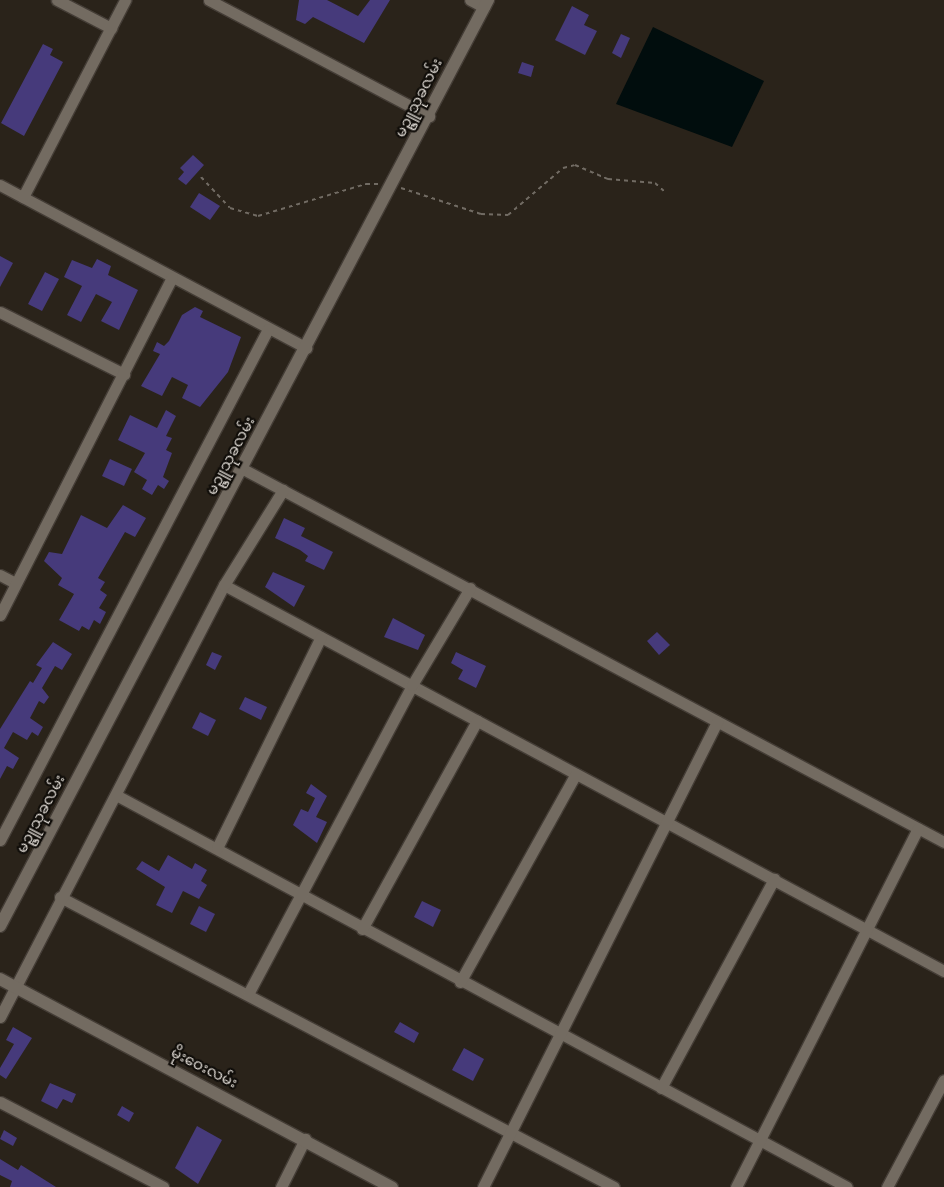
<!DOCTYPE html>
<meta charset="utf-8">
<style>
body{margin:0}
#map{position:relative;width:944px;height:1187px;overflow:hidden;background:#2a231a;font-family:Figtree,"Noto Sans Myanmar",sans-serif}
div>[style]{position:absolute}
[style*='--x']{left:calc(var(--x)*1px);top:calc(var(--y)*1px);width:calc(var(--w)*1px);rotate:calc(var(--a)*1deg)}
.water>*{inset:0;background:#010d0d}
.building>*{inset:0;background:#463a7b}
.path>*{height:2px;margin-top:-1px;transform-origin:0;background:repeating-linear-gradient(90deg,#716b63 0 4px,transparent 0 8px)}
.roads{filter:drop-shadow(1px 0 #443d36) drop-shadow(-1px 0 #443d36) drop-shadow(0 1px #443d36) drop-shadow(0 -1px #443d36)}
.street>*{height:11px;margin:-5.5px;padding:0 5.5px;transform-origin:5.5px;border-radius:5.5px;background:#736b61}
.secondary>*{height:12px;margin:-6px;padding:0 6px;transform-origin:6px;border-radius:6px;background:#736b61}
span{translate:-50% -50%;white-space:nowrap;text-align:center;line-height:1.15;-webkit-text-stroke:4.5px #100d09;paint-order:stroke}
.street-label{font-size:15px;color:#ded9d3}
</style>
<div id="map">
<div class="water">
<div style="clip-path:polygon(653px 27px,764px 81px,732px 147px,616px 104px)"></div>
</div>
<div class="building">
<div style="clip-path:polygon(299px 0,327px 0,358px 16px,370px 0,390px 0,364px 43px,313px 17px,305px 24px,296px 20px)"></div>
<div style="clip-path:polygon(572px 6px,589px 15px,584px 25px,597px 31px,585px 55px,555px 40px)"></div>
<div style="clip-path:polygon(621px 34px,630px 38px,621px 58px,612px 53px)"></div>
<div style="clip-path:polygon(43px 44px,53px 49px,50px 55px,63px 62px,24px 136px,1px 123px)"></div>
<div style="clip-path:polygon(522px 62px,534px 66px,531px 77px,518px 73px)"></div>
<div style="clip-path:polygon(193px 155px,204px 165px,186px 185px,178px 179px,184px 172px,180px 168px)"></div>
<div style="clip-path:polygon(199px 193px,220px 206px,210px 220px,190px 207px)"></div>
<div style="clip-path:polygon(0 256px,13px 263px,0 287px)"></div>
<div style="clip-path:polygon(97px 259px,111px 266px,108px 275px,138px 290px,119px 330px,101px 321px,112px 302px,96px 294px,81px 322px,67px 315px,82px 286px,64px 277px,72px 260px,92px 268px)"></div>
<div style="clip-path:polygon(45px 272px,59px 279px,42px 311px,28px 304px)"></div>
<div style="clip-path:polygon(195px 307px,203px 311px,200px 317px,241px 337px,228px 372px,200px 407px,182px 398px,188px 385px,172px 377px,162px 396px,141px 386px,160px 354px,153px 351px,157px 342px,164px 346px,169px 341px,182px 315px)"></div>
<div style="clip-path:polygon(166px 410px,176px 416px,166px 436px,172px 438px,166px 450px,172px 453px,163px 477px,169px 481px,164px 489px,158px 485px,152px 495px,142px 489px,147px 480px,134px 472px,145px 453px,118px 440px,130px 415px,157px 428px)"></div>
<div style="clip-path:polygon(110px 459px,132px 469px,124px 486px,102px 476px)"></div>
<div style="clip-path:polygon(123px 505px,146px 518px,135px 537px,125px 532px,98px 578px,105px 582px,100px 590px,107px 595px,99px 608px,106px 612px,100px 624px,94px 620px,89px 630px,82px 626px,79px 631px,59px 620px,74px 594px,58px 585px,62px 578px,44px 561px,49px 552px,62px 554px,81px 515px,107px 528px)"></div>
<div style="clip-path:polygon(284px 518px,305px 528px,301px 536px,333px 552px,324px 570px,305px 561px,308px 556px,300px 550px,275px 538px)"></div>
<div style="clip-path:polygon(273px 572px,305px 586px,294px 607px,265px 587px)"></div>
<div style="clip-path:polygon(393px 618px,425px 635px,418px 650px,384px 637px)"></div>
<div style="clip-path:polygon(657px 632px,670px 645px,659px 655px,647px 641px)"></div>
<div style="clip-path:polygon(53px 642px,72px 654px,62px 670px,55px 666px,42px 688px,49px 697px,44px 704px,39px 701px,30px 718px,43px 727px,38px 736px,32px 732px,27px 740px,13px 732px,4px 748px,19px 758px,13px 769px,7px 766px,0 779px,0 729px,30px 681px,33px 683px,42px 668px,36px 665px)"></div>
<div style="clip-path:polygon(212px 652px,222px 656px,215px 670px,206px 665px)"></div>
<div style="clip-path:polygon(456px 652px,486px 666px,476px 688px,458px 679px,463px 670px,451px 663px)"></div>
<div style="clip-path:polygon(245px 697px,267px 707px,261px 720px,239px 709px)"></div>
<div style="clip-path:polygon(200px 712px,216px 720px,208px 736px,192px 728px)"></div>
<div style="clip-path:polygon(311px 784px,327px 796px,316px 817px,327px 822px,317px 843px,293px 825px,301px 809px,308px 812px,315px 798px,306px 793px)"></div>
<div style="clip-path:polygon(168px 855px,192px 869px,195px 863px,207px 870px,201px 881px,207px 885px,199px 899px,183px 891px,172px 913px,156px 905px,165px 887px,136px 869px,142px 861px,159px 871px)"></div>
<div style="clip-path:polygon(422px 901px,441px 910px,433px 927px,414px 917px)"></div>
<div style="clip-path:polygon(199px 906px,215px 914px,206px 932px,190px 924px)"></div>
<div style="clip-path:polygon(400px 1022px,419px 1033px,414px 1043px,394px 1032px)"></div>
<div style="clip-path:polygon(13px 1027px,32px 1038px,6px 1079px,0 1075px,0 1068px,14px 1044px,6px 1040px)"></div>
<div style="clip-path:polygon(464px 1048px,484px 1059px,473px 1081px,452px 1070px)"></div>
<div style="clip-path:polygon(50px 1083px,76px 1094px,72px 1103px,63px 1099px,57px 1109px,41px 1101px)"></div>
<div style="clip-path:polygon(122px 1106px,134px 1113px,129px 1122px,117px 1115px)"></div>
<div style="clip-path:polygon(197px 1126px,222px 1140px,198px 1184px,175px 1168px)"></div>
<div style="clip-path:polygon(4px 1130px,17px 1138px,13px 1146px,0 1139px)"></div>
<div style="clip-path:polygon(0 1159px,18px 1170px,21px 1165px,56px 1187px,10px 1187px,12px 1181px,0 1175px)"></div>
</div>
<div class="path">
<div style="--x:201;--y:177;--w:42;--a:46.9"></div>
<div style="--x:230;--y:208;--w:29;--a:16"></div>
<div style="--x:258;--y:216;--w:113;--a:-16.5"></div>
<div style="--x:366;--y:184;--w:13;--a:0"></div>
<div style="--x:401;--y:188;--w:84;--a:18"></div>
<div style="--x:481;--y:214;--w:27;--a:2"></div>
<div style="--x:508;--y:215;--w:72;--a:-40.5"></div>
<div style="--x:563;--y:168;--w:12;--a:-14"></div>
<div style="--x:575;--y:165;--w:36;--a:23"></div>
<div style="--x:608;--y:179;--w:47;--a:4.9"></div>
<div style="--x:655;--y:183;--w:12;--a:42"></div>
</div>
<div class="roads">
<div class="street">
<div style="--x:57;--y:0;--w:61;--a:27.4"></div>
<div style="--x:209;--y:0;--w:249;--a:27.8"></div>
<div style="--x:0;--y:185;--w:347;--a:28"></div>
<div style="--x:23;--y:197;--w:222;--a:-62.6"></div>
<div style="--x:0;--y:312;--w:139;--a:26.6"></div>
<div style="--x:243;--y:469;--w:794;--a:28.02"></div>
<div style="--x:0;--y:575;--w:17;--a:28"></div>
<div style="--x:224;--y:585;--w:817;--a:28.2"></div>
<div style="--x:0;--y:615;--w:379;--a:-63"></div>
<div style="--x:116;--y:795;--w:829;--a:28.2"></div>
<div style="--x:0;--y:840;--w:577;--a:-62.32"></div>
<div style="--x:217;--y:848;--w:235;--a:-63.8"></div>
<div style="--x:60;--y:897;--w:625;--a:27.63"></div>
<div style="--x:362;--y:929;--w:238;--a:-61.1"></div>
<div style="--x:460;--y:982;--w:238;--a:-60.9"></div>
<div style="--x:248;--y:994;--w:350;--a:-62"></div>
<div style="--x:412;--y:685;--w:113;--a:-59.1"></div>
<div style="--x:0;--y:1017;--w:487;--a:-62.6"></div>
<div style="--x:224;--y:585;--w:112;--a:-58.2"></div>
<div style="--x:661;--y:1088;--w:238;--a:-61.6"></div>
<div style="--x:0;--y:1102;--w:184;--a:27.5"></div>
<div style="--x:281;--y:1187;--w:54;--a:-63.4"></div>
<div style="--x:483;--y:1187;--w:521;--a:-63.29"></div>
<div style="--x:736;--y:1187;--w:402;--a:-63.1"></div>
<div style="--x:887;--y:1187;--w:121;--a:-62"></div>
</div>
<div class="secondary">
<div style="--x:471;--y:0;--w:15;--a:28"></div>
<div style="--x:0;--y:926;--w:1047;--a:-62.21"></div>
<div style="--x:0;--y:979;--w:444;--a:28"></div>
</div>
</div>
<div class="street-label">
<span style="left:419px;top:98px;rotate:-63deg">မဥ္ဇူသုခလမ်း</span>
<span style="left:231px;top:456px;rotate:-62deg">မဥ္ဇူသုခလမ်း</span>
<span style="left:41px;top:814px;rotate:-62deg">မဥ္ဇူသုခလမ်း</span>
<span style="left:204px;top:1068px;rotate:27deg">မိုးဝေးလမ်း</span>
</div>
</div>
